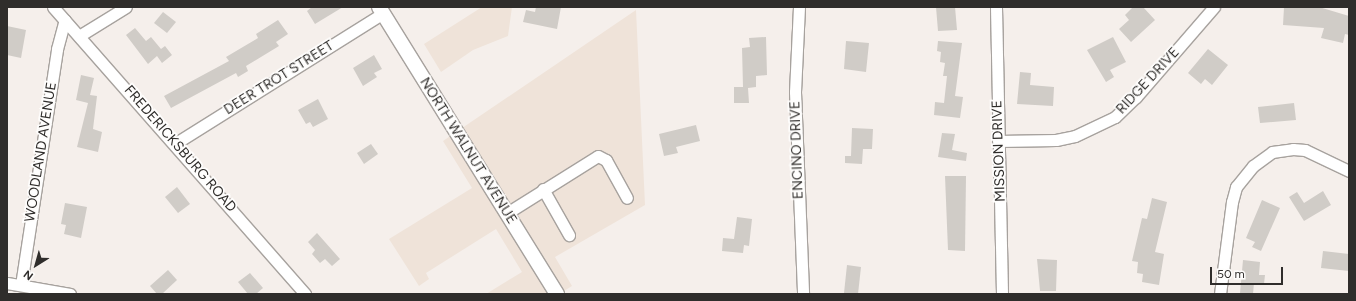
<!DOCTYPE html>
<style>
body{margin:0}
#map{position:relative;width:1356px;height:301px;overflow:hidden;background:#f5efeb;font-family:Figtree,sans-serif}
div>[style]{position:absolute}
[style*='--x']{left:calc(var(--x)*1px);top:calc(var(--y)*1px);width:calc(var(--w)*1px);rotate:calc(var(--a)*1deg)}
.built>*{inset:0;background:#efe3d9}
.building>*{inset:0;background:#d0ccc7}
.roads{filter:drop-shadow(1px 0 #a7a29e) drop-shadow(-1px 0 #a7a29e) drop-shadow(0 1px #a7a29e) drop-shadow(0 -1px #a7a29e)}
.minor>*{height:11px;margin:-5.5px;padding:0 5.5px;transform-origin:5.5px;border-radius:5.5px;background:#fff}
.major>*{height:14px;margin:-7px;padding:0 7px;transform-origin:7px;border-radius:7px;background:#fff}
span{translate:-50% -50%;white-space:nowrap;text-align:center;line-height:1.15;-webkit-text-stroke:3.5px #fefdfc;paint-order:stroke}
.street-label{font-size:14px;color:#2f2d2b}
.frame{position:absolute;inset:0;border:8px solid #2f2d2b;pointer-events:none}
.north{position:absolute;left:16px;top:245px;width:40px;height:40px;-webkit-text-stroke:3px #fefdfc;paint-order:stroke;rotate:217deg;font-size:11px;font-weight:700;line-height:16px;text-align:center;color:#2f2d2b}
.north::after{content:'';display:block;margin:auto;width:14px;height:18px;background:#2f2d2b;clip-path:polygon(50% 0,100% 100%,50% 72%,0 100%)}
.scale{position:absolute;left:1210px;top:267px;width:73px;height:18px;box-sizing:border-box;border:2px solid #2f2d2b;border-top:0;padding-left:5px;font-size:12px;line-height:14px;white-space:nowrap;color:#2f2d2b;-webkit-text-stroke:3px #fefdfc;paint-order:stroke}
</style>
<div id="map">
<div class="built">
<div style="clip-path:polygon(482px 7px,512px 7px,508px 36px,473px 50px,441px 72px,424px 44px)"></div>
<div style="clip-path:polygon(636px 10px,645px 205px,555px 257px,572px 286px,559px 294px,486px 294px,522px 272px,496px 229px,426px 273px,429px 279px,419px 286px,389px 239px,472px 188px,443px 141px)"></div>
</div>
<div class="building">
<div style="clip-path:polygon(312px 7px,343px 7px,315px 24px,307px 11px)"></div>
<div style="clip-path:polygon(536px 7px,561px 7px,557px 29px,523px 22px,526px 10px,535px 12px)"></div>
<div style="clip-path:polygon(936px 7px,955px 7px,957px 30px,938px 31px)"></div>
<div style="clip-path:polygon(1133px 7px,1143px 7px,1155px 20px,1131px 42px,1119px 29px,1129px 20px,1125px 15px)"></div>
<div style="clip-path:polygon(1284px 7px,1319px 7px,1349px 16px,1349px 35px,1345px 34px,1343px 43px,1321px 38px,1324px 28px,1283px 25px)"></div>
<div style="clip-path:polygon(163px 12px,176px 22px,167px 33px,154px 23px)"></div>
<div style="clip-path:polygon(278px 20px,288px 34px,276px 42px,279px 46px,246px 66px,248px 71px,238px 77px,236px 73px,171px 108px,164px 96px,229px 61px,226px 57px,258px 38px,256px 34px)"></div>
<div style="clip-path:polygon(7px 26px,26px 30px,21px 58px,7px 55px)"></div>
<div style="clip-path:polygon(135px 28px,146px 41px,151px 37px,161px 49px,165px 46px,172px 55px,162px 63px,157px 56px,148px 64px,126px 35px)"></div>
<div style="clip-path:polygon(766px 37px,767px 75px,756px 76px,756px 87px,748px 88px,749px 103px,734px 103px,734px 87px,743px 87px,742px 48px,750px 47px,749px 38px)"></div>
<div style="clip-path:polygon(1113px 37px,1126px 62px,1110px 70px,1114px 77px,1106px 82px,1087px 50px)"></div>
<div style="clip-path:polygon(846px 41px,869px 43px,866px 72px,844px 69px)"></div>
<div style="clip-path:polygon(938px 41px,962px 43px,955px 96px,963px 97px,960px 118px,934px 115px,935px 102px,944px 103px,947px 76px,943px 76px,945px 63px,940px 62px,941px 52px,937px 51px)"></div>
<div style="clip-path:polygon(1208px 49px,1228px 65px,1212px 85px,1205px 79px,1201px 84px,1188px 73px)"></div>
<div style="clip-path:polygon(374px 55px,382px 69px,374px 73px,377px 77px,363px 86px,353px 68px)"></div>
<div style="clip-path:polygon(1020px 72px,1031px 73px,1030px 85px,1054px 87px,1053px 106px,1017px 104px)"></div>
<div style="clip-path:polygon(81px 75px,94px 78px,90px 95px,97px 96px,93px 129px,102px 132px,98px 152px,77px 147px,88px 103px,76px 100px)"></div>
<div style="clip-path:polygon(318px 99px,328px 119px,313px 127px,310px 122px,306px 124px,298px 110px)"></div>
<div style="clip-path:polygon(1294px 103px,1296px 120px,1260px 123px,1258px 107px)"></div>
<div style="clip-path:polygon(696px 125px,700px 141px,676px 147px,678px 153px,664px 156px,659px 134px)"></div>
<div style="clip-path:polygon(852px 128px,873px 129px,872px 149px,863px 149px,862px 164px,845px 163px,845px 156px,851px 156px)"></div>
<div style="clip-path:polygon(942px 133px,955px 134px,952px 150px,967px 153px,966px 161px,938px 157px)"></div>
<div style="clip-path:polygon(371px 144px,378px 154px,364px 164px,357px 153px)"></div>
<div style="clip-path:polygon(945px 176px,966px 176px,965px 251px,948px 250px)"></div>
<div style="clip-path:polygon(177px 187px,190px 204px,178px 213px,165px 197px)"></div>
<div style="clip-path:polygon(1323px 191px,1331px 205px,1304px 221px,1289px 197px,1297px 192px,1304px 203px)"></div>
<div style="clip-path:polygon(1152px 198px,1167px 202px,1155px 252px,1164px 254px,1159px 285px,1142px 282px,1143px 274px,1137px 273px,1138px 262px,1132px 261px,1142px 218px,1147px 219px)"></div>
<div style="clip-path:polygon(1262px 200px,1280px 208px,1261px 251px,1252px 247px,1255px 242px,1246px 238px)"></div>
<div style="clip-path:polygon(65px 203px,87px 207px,81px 238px,64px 234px,66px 225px,61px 224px)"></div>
<div style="clip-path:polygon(737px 217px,752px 219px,749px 246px,744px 245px,743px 253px,722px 251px,723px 238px,734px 239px)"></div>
<div style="clip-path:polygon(317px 233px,340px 259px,332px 266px,325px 259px,320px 263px,312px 254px,315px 250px,308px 242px)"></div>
<div style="clip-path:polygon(1323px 251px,1349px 254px,1349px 271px,1321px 268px)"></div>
<div style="clip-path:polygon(1037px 259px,1057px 260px,1056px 291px,1040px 291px)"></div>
<div style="clip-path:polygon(1243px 260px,1260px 262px,1259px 275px,1265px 275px,1264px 284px,1254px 283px,1253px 294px,1240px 293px)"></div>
<div style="clip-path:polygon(847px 265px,861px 267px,858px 294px,844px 293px)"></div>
<div style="clip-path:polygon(168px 270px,177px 280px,162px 294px,157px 294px,150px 286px)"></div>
<div style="clip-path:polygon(250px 273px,263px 288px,256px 294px,248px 294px,238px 282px)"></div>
</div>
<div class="roads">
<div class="minor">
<div style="--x:53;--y:7;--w:382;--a:48.7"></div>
<div style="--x:799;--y:7;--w:85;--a:92.7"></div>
<div style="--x:795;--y:92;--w:202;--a:87.7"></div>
<div style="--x:996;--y:7;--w:287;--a:88.8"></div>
<div style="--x:79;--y:36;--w:55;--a:-31.7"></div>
<div style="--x:998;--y:141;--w:58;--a:-1"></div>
<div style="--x:1056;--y:140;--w:19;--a:-12"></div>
<div style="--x:1075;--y:136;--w:44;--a:-25.4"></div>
<div style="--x:1115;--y:117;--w:29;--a:-44"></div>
<div style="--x:1136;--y:97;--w:119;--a:-49.1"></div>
<div style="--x:176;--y:143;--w:244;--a:-32.1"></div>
<div style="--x:543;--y:189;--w:53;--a:60.5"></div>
<div style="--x:507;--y:213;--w:107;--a:-32.1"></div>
<div style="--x:598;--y:156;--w:9;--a:27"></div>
<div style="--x:606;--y:160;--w:43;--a:61.1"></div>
<div style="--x:7;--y:283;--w:64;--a:9.9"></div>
<div style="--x:21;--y:285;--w:239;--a:-81.3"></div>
<div style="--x:57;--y:49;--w:30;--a:-75"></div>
<div style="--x:1220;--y:294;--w:93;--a:-82.6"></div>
<div style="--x:1232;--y:202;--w:16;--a:-75"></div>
<div style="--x:1236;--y:187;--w:27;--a:-51"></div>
<div style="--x:1253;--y:166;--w:24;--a:-36"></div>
<div style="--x:1272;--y:152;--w:21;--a:-8"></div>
<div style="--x:1293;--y:149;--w:12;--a:5"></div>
<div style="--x:1305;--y:150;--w:49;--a:25.5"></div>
</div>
<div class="major">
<div style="--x:379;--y:7;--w:338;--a:58.2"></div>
</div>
</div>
<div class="street-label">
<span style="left:279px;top:78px;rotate:-32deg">DEER TROT STREET</span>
<span style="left:1148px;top:81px;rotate:-47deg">RIDGE DRIVE</span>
<span style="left:180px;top:149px;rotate:49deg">FREDERICKSBURG ROAD</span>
<span style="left:797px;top:150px;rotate:-92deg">ENCINO DRIVE</span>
<span style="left:468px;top:151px;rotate:58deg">NORTH WALNUT AVENUE</span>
<span style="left:999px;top:151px;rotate:-92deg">MISSION DRIVE</span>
<span style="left:41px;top:152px;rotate:-81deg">WOODLAND AVENUE</span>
</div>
<div class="frame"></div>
<div class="north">N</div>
<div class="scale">50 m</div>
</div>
